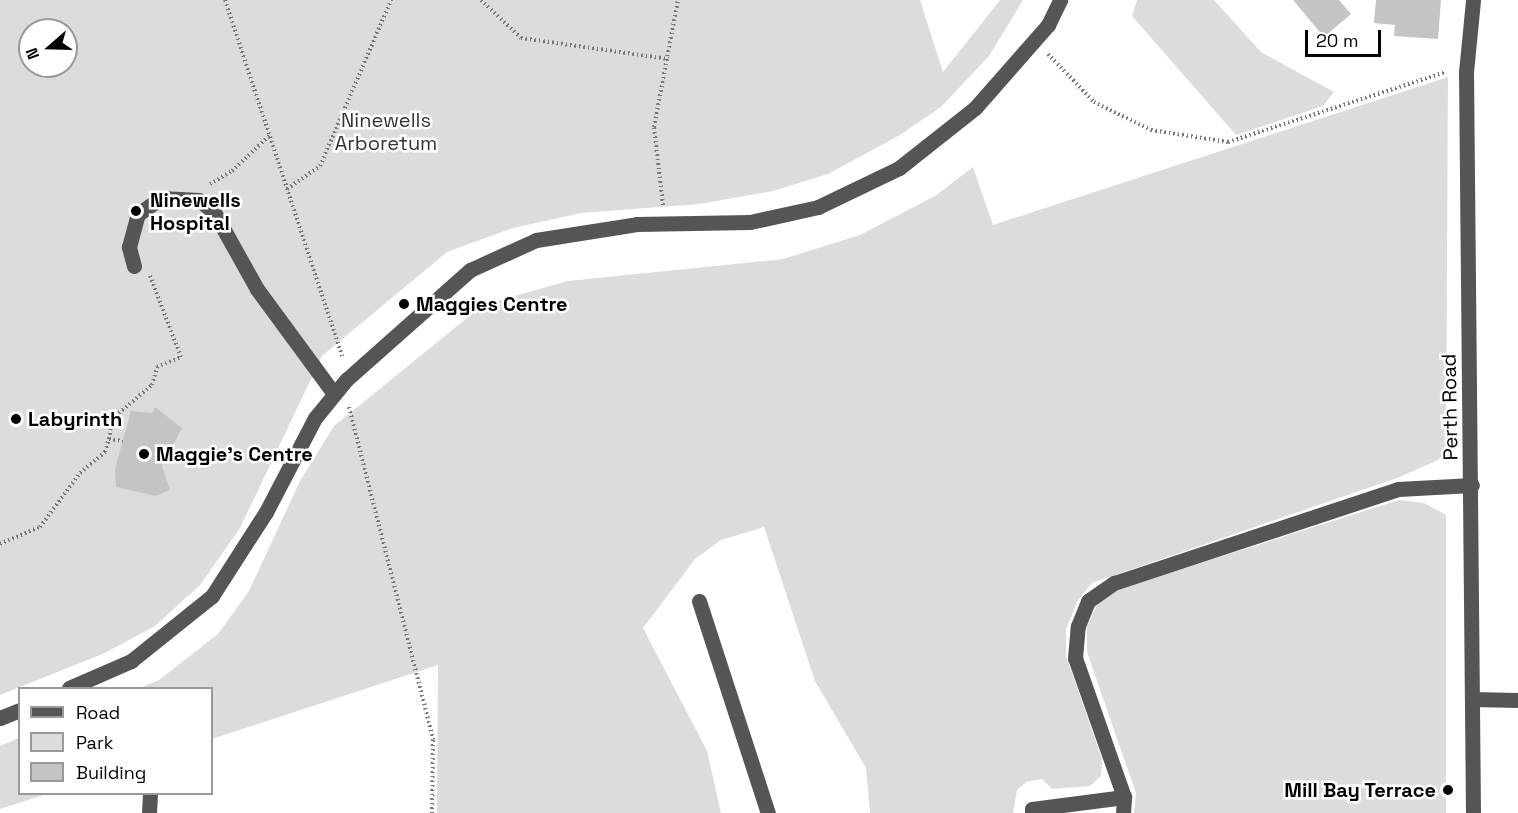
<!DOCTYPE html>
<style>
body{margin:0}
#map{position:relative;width:1518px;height:813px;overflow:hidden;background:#fff;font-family:"Space Grotesk",sans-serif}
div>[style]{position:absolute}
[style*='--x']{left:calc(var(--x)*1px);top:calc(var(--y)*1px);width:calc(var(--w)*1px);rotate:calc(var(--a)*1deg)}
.green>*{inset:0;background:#dcdcdc}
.building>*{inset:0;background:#c4c4c4}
.path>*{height:4px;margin-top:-2px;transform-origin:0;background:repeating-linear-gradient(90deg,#777 0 1.5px,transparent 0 4.5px)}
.minor>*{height:15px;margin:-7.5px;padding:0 7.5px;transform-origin:7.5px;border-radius:7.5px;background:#555}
.dots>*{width:16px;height:16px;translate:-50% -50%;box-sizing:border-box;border:3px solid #fff;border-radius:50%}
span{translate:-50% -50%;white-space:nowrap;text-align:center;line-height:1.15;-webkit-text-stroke:5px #fff;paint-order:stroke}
.park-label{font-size:20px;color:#333}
.poi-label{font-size:20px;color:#000;font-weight:700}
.left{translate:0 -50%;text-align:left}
.right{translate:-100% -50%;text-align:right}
.street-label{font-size:20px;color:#000}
.legend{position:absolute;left:18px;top:687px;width:195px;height:108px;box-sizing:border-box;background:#fff;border:2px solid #999;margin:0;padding:8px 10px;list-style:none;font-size:18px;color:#000}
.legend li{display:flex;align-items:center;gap:12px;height:30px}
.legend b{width:30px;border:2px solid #999}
.north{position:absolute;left:18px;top:18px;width:60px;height:60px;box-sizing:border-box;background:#fff;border:2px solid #999;border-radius:50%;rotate:250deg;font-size:16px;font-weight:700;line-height:24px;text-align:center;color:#000}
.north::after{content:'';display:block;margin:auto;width:21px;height:27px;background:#000;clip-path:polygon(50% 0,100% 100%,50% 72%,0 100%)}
.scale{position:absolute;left:1305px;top:30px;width:76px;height:27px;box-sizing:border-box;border:3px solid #000;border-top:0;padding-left:8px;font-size:18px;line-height:21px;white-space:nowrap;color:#000;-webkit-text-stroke:4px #fff;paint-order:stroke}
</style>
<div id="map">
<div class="green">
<div style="clip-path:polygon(evenodd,0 0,920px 0,943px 72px,1000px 0,1023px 0,989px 56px,942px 106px,900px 135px,828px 174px,773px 191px,699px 204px,581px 213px,513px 228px,447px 252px,322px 356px,240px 528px,200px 585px,155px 626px,105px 653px,0 695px,0 0,30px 30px,66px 30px,66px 66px,30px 66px,30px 30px)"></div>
<div style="clip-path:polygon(1137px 0,1214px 0,1261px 52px,1334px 92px,1323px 106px,1236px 135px,1132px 16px)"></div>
<div style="clip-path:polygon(1448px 77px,1446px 451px,1438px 460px,1397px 478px,1092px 583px,1078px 600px,1066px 629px,1066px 656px,1102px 759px,1101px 776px,1090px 786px,1052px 789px,1042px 779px,1026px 782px,1017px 790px,1013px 813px,870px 813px,866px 768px,815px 681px,764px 527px,721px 540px,695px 559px,643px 628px,707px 751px,721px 813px,437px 813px,438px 665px,212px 739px,212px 688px,139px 688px,159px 680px,218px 634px,249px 591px,300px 481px,334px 426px,483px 305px,568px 281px,783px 259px,860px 235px,935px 196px,973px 167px,993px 225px)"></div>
<div style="clip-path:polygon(1399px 500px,1424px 503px,1446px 515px,1446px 813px,1134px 813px,1136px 793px,1087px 652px,1087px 627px,1097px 605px,1116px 590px)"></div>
<div style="clip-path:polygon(19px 738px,20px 794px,47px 794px,0 809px,0 746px)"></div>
</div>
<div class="building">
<div style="clip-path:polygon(1293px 0,1339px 0,1351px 14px,1324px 37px)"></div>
<div style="clip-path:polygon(1376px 0,1441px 0,1438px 39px,1394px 36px,1395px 25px,1374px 23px)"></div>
<div style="clip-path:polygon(155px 407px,182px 428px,162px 466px,170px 490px,156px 496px,116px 487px,115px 469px,131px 411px,152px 413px)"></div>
</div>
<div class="path">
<div style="--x:225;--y:0;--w:375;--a:71.8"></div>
<div style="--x:481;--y:0;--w:55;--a:43.5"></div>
<div style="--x:521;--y:38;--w:149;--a:8.1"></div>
<div style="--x:1048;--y:54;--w:66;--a:46.2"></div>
<div style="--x:1094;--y:102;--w:64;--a:26.2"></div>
<div style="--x:1151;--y:130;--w:78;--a:8.9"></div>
<div style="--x:1228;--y:142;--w:229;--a:-17.8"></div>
<div style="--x:210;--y:184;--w:26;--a:-31"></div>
<div style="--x:232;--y:171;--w:54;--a:-43.5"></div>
<div style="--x:287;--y:189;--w:40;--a:-34.9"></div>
<div style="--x:320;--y:166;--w:181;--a:-66.8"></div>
<div style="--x:663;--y:205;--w:79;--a:-96.6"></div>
<div style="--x:654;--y:127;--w:129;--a:-79.3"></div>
<div style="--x:349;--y:407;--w:343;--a:75.8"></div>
<div style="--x:433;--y:740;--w:73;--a:90.8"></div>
<div style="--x:109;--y:439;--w:20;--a:-81"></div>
<div style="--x:112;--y:419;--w:52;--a:-40.4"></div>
<div style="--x:152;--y:385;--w:19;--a:-74"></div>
<div style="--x:157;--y:367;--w:26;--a:-23"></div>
<div style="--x:181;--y:357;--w:87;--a:-110.9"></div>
<div style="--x:0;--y:544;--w:43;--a:-23"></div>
<div style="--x:40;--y:527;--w:67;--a:-53.5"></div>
<div style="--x:80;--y:473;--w:33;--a:-40"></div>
<div style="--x:105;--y:452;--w:14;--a:-73"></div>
<div style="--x:109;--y:439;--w:14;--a:8"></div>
</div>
<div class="minor">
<div style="--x:134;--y:266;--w:20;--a:-105"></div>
<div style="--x:129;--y:247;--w:34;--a:-75"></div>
<div style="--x:138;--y:214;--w:28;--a:-35"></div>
<div style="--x:161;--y:198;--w:38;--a:3"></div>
<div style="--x:199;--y:200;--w:19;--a:39"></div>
<div style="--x:214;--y:212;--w:88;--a:60.8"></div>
<div style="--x:257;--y:289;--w:130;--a:53.7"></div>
<div style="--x:699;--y:601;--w:223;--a:72"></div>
<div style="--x:69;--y:688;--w:68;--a:-23.5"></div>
<div style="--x:131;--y:661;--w:104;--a:-38.7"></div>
<div style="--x:212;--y:596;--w:100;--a:-57.3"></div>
<div style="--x:266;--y:512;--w:106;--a:-62.5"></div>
<div style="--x:315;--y:418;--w:49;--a:-50.8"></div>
<div style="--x:346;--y:380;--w:166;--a:-41.6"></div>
<div style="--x:470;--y:270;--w:72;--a:-24.4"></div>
<div style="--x:536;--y:240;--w:102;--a:-9"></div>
<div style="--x:637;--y:224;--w:113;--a:-1"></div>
<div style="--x:750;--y:222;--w:70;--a:-12.4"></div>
<div style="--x:818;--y:207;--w:90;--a:-25.7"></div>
<div style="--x:899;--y:168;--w:97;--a:-38.3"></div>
<div style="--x:975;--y:108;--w:111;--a:-48.7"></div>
<div style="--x:1048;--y:25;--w:28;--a:-64"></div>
<div style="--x:1472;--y:699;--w:46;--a:1.2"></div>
<div style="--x:0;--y:718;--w:22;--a:-22"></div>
<div style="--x:149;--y:813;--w:19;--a:-87"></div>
<div style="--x:1032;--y:813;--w:4;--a:-90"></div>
<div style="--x:1032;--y:809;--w:93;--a:-7.4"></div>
<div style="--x:1123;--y:813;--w:16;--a:-86"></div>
<div style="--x:1124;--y:797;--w:147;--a:-109.4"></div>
<div style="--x:1075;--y:658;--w:32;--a:-85"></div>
<div style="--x:1078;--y:626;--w:27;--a:-68"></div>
<div style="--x:1088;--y:601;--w:32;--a:-35"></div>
<div style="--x:1114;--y:583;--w:299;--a:-18.3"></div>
<div style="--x:1398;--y:489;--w:74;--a:-3.1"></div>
<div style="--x:1473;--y:813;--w:741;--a:-90.54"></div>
<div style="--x:1466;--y:72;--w:72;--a:-84.4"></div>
</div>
<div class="dots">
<div style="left:136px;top:211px;background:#000"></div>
<div style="left:404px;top:304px;background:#000"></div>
<div style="left:16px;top:419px;background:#000"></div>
<div style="left:144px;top:454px;background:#000"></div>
<div style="left:1448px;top:790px;background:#000"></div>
</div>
<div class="park-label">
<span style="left:386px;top:132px">Ninewells<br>Arboretum</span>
</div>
<div class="poi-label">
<span class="left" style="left:150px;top:212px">Ninewells<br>Hospital</span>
<span class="left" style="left:416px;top:304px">Maggies Centre</span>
<span class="left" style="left:28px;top:419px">Labyrinth</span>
<span class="left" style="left:156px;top:454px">Maggie's Centre</span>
<span class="right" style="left:1436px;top:790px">Mill Bay Terrace</span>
</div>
<div class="street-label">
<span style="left:1450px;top:407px;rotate:-91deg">Perth Road</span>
</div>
<ul class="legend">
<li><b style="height:8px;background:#555"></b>Road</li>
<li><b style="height:16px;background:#dcdcdc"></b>Park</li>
<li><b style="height:16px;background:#c4c4c4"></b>Building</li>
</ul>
<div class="north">N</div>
<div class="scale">20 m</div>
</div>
